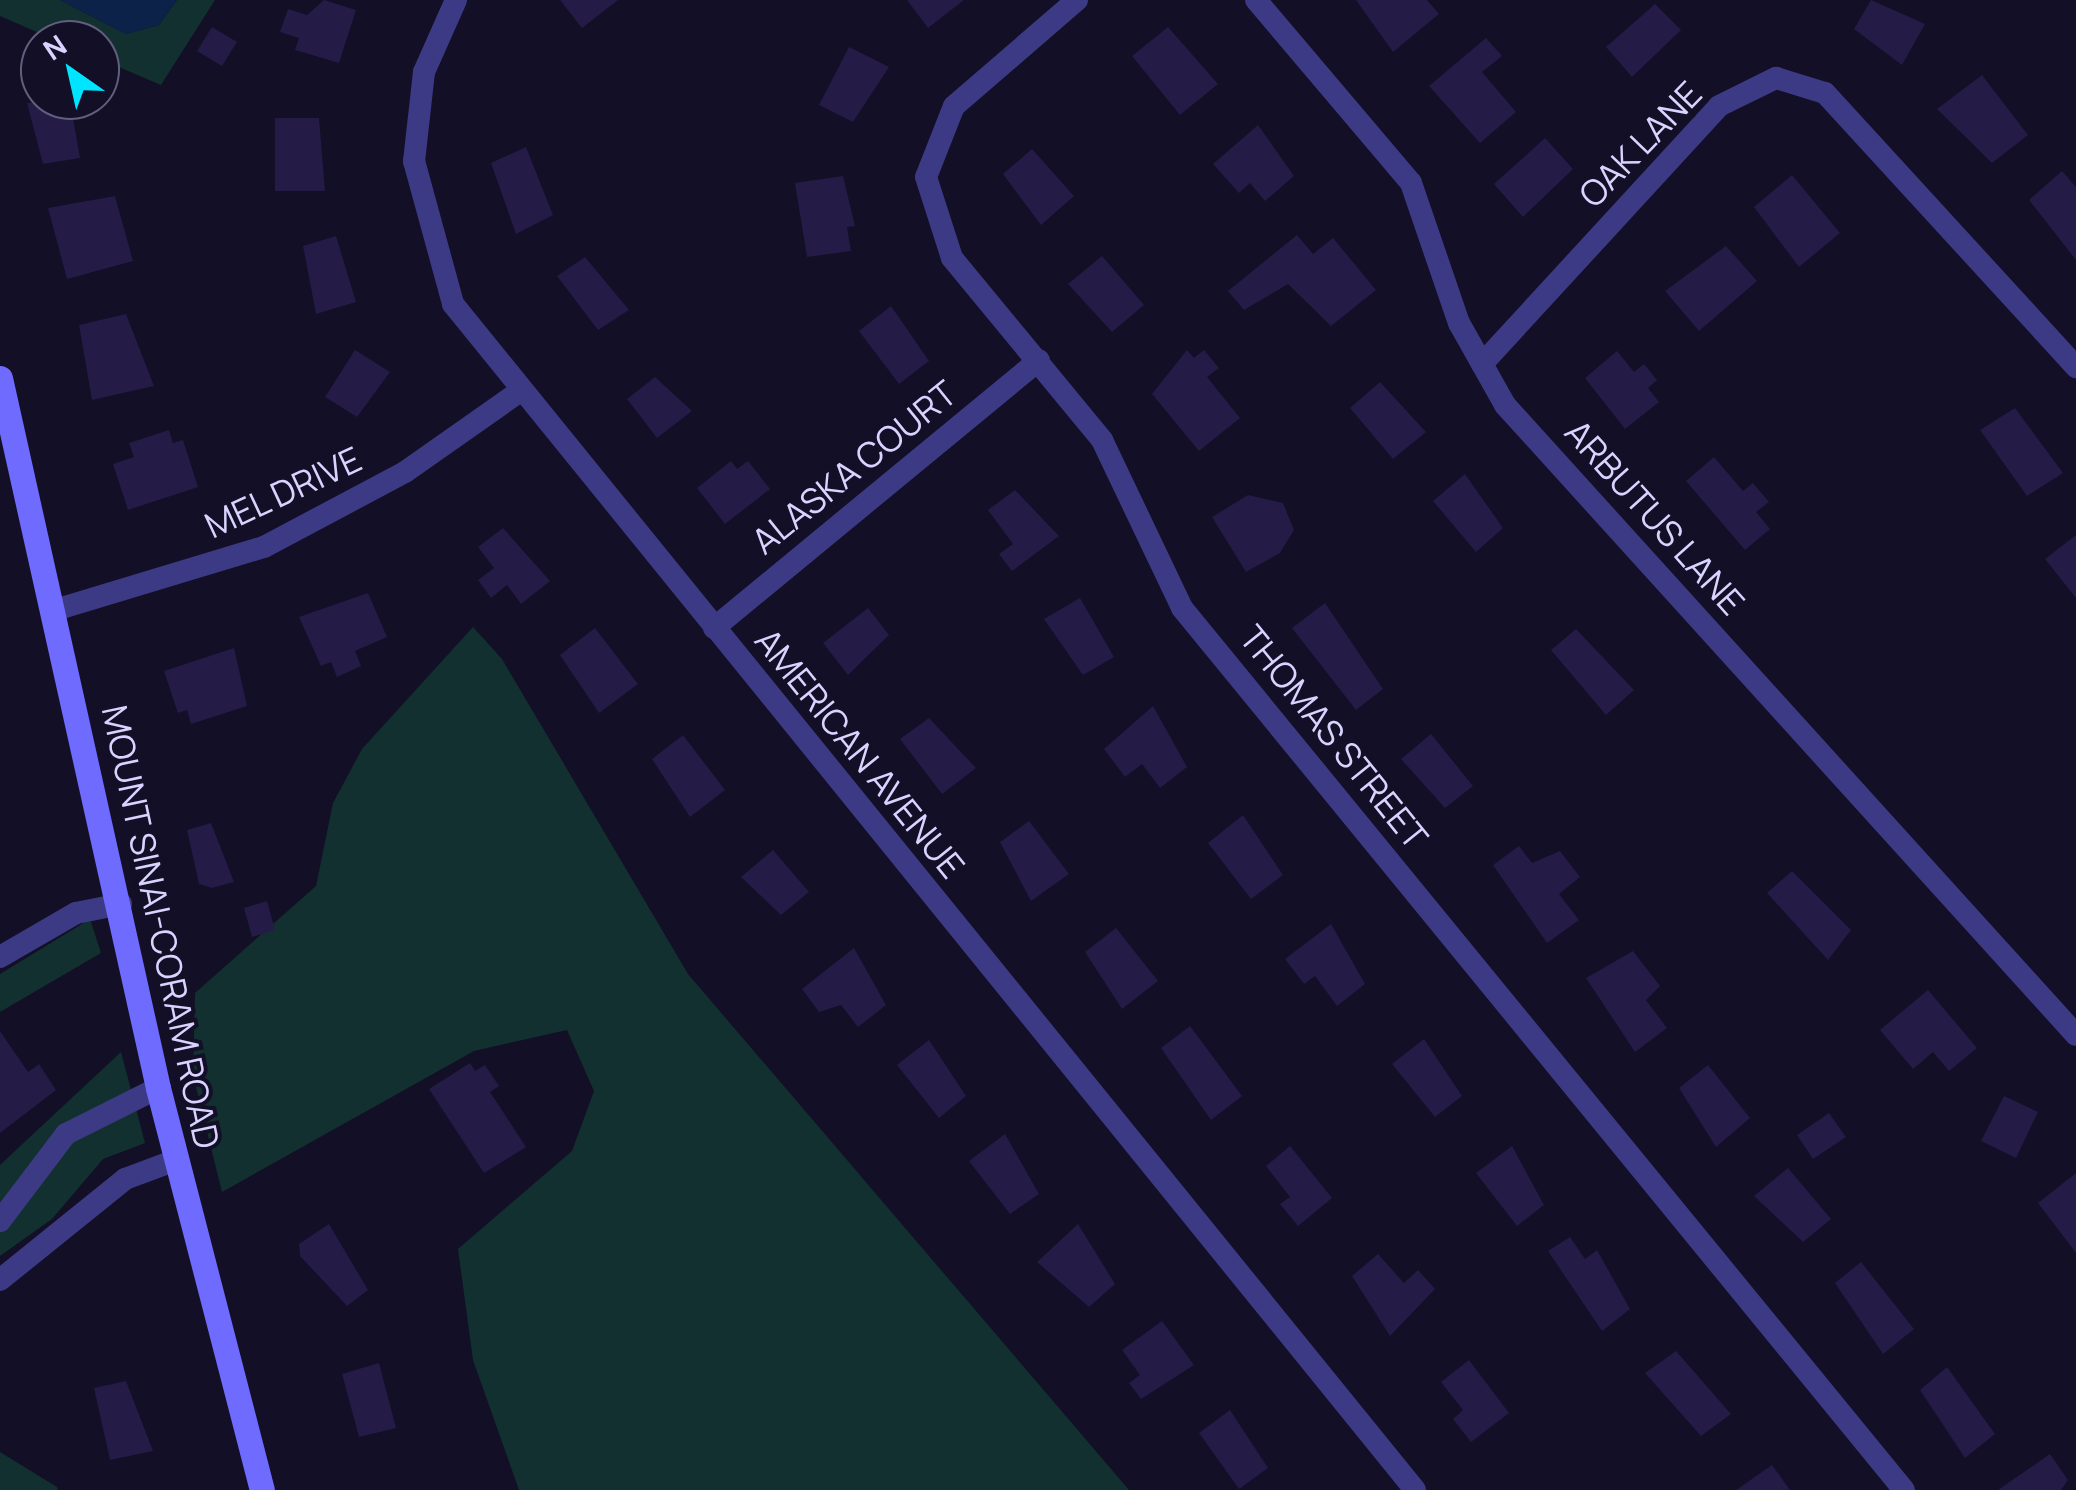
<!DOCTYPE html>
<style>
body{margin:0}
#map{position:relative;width:2076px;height:1490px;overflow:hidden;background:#130f26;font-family:Manrope,sans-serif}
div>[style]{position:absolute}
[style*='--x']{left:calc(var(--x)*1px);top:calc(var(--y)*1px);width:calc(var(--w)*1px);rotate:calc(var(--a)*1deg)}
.green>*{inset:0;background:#12302f}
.water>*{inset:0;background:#0c2248}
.building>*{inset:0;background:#241b47}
.street>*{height:22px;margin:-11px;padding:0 11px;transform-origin:11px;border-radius:11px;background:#3d3a85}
.secondary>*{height:25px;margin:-12.5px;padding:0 12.5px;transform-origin:12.5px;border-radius:12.5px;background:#6f6bff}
span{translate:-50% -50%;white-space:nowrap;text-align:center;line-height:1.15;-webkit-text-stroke:8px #130f26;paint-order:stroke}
.street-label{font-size:35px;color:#d9d4ff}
.north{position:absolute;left:20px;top:20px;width:100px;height:100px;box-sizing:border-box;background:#130f26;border:2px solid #625e7d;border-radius:50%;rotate:326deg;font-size:28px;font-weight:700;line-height:40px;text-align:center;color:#d9d4ff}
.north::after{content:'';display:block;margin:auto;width:35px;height:45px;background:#00e5ff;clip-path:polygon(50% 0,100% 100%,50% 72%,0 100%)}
</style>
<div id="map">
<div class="green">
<div style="clip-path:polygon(0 0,60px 0,126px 34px,159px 25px,177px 0,215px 0,161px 85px,100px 59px,100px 40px,55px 40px,0 16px)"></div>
<div style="clip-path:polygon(473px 627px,502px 659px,688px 974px,1129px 1490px,519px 1490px,473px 1360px,458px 1249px,572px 1151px,594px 1091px,567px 1030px,474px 1051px,222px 1192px,193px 1075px,195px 993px,316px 886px,333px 803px,362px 749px)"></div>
<div style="clip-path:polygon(90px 919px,101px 953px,0 1012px,0 974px)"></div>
<div style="clip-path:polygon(121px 1052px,145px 1143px,103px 1159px,52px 1219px,0 1256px,0 1165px)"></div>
<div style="clip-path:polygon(0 1452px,57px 1487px,58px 1490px,0 1490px)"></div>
</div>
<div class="water">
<div style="clip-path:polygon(60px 0,177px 0,159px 25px,126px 34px)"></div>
</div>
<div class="building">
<div style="clip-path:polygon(324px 0,356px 10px,339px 63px,295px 50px,299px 38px,280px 32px,288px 9px,307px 15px)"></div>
<div style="clip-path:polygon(560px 0,618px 0,582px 28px)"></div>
<div style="clip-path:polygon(907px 0,964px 0,928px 28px)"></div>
<div style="clip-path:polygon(1356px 0,1427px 0,1439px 14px,1393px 52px)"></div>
<div style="clip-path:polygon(1871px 0,1925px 24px,1902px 65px,1854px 29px)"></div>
<div style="clip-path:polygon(1655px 4px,1681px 30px,1632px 77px,1606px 47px)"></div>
<div style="clip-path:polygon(212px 27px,237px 42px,222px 66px,197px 51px)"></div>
<div style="clip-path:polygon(1168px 27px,1218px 84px,1180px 115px,1132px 56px)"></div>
<div style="clip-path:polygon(1486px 38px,1502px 56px,1482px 72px,1516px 112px,1480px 143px,1429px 86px)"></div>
<div style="clip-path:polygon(849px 47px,889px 67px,853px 122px,819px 105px)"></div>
<div style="clip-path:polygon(1982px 75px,2028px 135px,1992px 163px,1937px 109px)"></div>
<div style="clip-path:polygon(70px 100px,80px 158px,43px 164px,27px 103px)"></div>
<div style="clip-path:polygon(275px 118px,319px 118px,325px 191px,275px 191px)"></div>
<div style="clip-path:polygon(1258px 125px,1294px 176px,1265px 201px,1250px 183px,1239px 193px,1213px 164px)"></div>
<div style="clip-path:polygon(1545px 138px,1573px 169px,1523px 217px,1494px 184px)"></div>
<div style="clip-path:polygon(526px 147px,553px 215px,516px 234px,491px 163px)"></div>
<div style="clip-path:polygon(1032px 149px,1074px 196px,1041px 225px,1003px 174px)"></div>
<div style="clip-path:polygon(2062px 171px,2076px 187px,2076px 260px,2029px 200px)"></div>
<div style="clip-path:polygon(1792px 175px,1840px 233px,1799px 267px,1754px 207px)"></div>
<div style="clip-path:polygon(843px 176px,855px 226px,847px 227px,851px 251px,807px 257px,795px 183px)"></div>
<div style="clip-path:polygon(115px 196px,133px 261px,67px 279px,48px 208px)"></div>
<div style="clip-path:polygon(1297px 235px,1313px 254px,1333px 238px,1376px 290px,1331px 326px,1288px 284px,1244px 310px,1228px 291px)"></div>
<div style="clip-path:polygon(336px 236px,356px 302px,316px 314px,303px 246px)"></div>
<div style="clip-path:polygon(1726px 246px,1757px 281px,1699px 331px,1665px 291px)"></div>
<div style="clip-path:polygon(1102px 256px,1144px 305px,1112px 332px,1068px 284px)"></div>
<div style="clip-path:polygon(585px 257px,629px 310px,598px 330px,557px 276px)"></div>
<div style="clip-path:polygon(891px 306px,929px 361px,899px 384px,859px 331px)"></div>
<div style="clip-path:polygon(126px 314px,154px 386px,92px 400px,79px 325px)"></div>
<div style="clip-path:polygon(355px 350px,390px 372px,357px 417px,325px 397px)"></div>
<div style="clip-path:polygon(1187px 350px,1194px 358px,1204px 350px,1219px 368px,1207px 377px,1240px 418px,1199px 451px,1152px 394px)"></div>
<div style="clip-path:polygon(1617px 351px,1634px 372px,1644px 364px,1657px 380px,1648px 388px,1659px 402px,1625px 429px,1585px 378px)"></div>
<div style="clip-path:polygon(655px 377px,692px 411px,657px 438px,627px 399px)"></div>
<div style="clip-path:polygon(1380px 382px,1426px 432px,1393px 459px,1350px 408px)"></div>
<div style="clip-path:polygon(2015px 408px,2063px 473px,2027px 496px,1980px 430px)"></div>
<div style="clip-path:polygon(169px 430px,173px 443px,183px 440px,198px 487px,128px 510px,113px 464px,134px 457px,129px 443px)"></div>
<div style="clip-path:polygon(1714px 457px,1743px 491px,1753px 483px,1769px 502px,1756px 512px,1770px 529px,1745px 550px,1686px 481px)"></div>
<div style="clip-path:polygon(731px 461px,737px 469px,748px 461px,770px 489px,725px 524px,697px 488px)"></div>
<div style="clip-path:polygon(1465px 474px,1503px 528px,1476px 552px,1433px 501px)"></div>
<div style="clip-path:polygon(1015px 490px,1059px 536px,1012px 571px,999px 554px,1013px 544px,988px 510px)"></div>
<div style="clip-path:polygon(1248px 495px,1283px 503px,1294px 530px,1280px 553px,1246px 572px,1212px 517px)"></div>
<div style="clip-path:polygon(503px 528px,550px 581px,521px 604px,507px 585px,491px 598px,478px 580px,494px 568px,478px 547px)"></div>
<div style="clip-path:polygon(2076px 535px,2076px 598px,2045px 559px)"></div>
<div style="clip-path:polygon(368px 593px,387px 637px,355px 651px,361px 666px,337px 677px,331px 662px,321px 666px,299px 617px)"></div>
<div style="clip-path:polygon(1080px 598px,1114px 657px,1083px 675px,1044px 619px)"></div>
<div style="clip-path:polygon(1325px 603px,1383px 689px,1356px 710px,1292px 628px)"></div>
<div style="clip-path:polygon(868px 608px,889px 635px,848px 675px,823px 643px)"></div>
<div style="clip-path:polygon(595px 628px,638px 684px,599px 713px,560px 655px)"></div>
<div style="clip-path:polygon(1576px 629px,1634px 690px,1606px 715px,1551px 650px)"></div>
<div style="clip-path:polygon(234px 648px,247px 706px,191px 724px,187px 710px,178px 713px,164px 671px)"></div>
<div style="clip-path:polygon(1153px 706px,1187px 767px,1160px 788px,1142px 764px,1125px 777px,1104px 749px)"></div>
<div style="clip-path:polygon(929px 718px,976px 768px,942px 794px,900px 739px)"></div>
<div style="clip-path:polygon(1431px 734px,1473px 786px,1445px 808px,1401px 759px)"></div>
<div style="clip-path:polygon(683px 735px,725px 790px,690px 817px,652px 759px)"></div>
<div style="clip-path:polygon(1243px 815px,1283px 875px,1251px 899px,1208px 843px)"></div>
<div style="clip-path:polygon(1029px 821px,1069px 874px,1031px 901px,1000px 842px)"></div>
<div style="clip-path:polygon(211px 823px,234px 882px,212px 888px,199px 884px,187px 830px)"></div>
<div style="clip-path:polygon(1519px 846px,1532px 863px,1560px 851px,1580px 877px,1559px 894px,1579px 920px,1547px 943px,1493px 865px)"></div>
<div style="clip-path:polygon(773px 850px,809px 892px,781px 915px,741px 877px)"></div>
<div style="clip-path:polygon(1792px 871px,1851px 930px,1828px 960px,1767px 893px)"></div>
<div style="clip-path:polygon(267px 901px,275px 930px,252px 937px,244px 908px)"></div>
<div style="clip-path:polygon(1331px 924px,1365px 984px,1337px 1006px,1315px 976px,1304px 984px,1285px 959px)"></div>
<div style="clip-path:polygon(1116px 928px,1158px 981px,1122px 1009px,1085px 952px)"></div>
<div style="clip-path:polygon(854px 948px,886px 1005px,858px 1027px,841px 1005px,819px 1012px,802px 989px)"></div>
<div style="clip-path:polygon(1633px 951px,1660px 986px,1646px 1000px,1667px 1028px,1635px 1052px,1586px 978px)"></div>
<div style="clip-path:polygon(1928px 990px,1977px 1048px,1949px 1071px,1933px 1052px,1913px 1069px,1880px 1030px)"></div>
<div style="clip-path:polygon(1190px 1026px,1242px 1096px,1211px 1120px,1161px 1048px)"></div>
<div style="clip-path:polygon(0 1031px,28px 1072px,39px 1064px,56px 1090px,0 1133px)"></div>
<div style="clip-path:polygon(1424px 1039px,1462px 1096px,1435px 1117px,1392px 1064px)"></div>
<div style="clip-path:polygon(929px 1040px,966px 1096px,939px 1118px,897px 1065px)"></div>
<div style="clip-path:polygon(470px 1063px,475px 1071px,485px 1065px,499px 1086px,490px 1092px,526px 1147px,484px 1173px,429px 1089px)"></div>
<div style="clip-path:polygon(1708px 1065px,1750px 1118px,1716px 1147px,1679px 1088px)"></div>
<div style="clip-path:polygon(2004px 1096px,2038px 1112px,2016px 1158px,1981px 1141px)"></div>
<div style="clip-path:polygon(1829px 1113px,1846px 1137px,1813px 1159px,1797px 1135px)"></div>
<div style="clip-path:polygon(1005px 1134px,1039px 1194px,1010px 1214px,969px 1161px)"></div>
<div style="clip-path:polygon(1290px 1146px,1332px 1198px,1298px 1226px,1280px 1204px,1290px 1197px,1266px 1166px)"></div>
<div style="clip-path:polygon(1512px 1146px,1544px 1205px,1517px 1226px,1476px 1173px)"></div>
<div style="clip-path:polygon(1788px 1168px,1831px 1219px,1803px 1242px,1754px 1196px)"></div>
<div style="clip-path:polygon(2076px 1173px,2076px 1253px,2038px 1203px)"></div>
<div style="clip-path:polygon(329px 1224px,368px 1290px,347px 1306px,300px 1256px,299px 1244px)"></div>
<div style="clip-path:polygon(1078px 1224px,1115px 1284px,1089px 1307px,1037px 1262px)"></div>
<div style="clip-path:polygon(1570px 1237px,1585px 1259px,1597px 1250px,1630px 1309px,1602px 1331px,1548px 1251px)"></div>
<div style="clip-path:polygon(1378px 1254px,1404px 1283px,1418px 1270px,1435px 1289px,1390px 1336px,1352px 1276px)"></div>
<div style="clip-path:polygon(1861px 1262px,1914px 1329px,1883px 1354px,1835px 1283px)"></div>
<div style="clip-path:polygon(1162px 1321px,1194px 1365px,1141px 1399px,1129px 1383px,1140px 1375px,1122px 1350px)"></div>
<div style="clip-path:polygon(1676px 1351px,1731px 1414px,1701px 1436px,1645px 1373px)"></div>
<div style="clip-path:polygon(1469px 1360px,1509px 1413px,1471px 1442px,1453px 1419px,1463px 1410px,1441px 1382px)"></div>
<div style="clip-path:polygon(379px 1363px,396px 1428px,359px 1437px,342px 1374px)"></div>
<div style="clip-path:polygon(1947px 1367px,1995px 1434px,1965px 1458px,1920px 1390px)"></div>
<div style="clip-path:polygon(126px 1381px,153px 1451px,110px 1460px,94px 1388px)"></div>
<div style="clip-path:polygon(1230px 1410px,1268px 1468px,1239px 1489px,1199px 1433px)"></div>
<div style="clip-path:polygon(2050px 1454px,2068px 1480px,2061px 1490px,1998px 1490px)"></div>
<div style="clip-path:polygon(1772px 1465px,1790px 1490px,1736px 1490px)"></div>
</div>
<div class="street">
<div style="--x:456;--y:0;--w:79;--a:114"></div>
<div style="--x:424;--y:72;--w:90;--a:96.4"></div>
<div style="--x:414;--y:161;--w:148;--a:74.7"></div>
<div style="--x:453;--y:304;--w:1527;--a:50.95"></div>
<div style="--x:1077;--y:0;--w:162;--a:139.2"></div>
<div style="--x:954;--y:106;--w:76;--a:111.5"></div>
<div style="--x:926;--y:177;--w:85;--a:72.2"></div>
<div style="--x:952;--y:258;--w:236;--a:50.5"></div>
<div style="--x:1102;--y:440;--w:186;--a:64.5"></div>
<div style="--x:1182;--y:608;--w:1140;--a:50.7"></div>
<div style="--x:1256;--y:0;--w:240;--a:49.7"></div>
<div style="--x:1411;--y:183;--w:148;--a:71.1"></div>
<div style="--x:1459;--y:323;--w:94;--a:60.7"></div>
<div style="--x:1505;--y:405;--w:850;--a:47.81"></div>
<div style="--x:1482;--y:364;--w:350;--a:-47.4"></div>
<div style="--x:1719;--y:106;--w:64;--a:-26.2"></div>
<div style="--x:1776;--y:78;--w:51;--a:17"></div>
<div style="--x:1825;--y:93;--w:372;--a:47.5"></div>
<div style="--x:55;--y:610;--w:218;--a:-16.8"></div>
<div style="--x:264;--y:547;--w:160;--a:-28"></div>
<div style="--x:405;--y:472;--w:139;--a:-35.1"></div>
<div style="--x:714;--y:628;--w:421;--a:-39.5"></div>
<div style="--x:0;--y:957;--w:88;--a:-30.1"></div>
<div style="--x:76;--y:913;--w:46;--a:-11.3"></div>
<div style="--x:0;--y:1221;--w:109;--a:-52.8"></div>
<div style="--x:66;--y:1134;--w:103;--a:-26.6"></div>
<div style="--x:0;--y:1280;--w:161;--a:-38.9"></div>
<div style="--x:125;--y:1179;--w:54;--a:-20.4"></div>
</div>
<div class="secondary">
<div style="--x:0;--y:378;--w:727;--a:77.45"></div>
<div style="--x:158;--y:1088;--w:415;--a:75.5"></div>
</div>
<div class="street-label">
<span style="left:1640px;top:144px;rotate:-46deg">OAK LANE</span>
<span style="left:854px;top:467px;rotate:-39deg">ALASKA COURT</span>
<span style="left:283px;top:492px;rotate:-25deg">MEL DRIVE</span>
<span style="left:1655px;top:517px;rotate:48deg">ARBUTUS LANE</span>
<span style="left:1334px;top:737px;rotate:51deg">THOMAS STREET</span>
<span style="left:860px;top:753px;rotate:51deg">AMERICAN AVENUE</span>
<span style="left:161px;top:927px;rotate:78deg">MOUNT SINAI-CORAM ROAD</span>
</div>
<div class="north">N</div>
</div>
